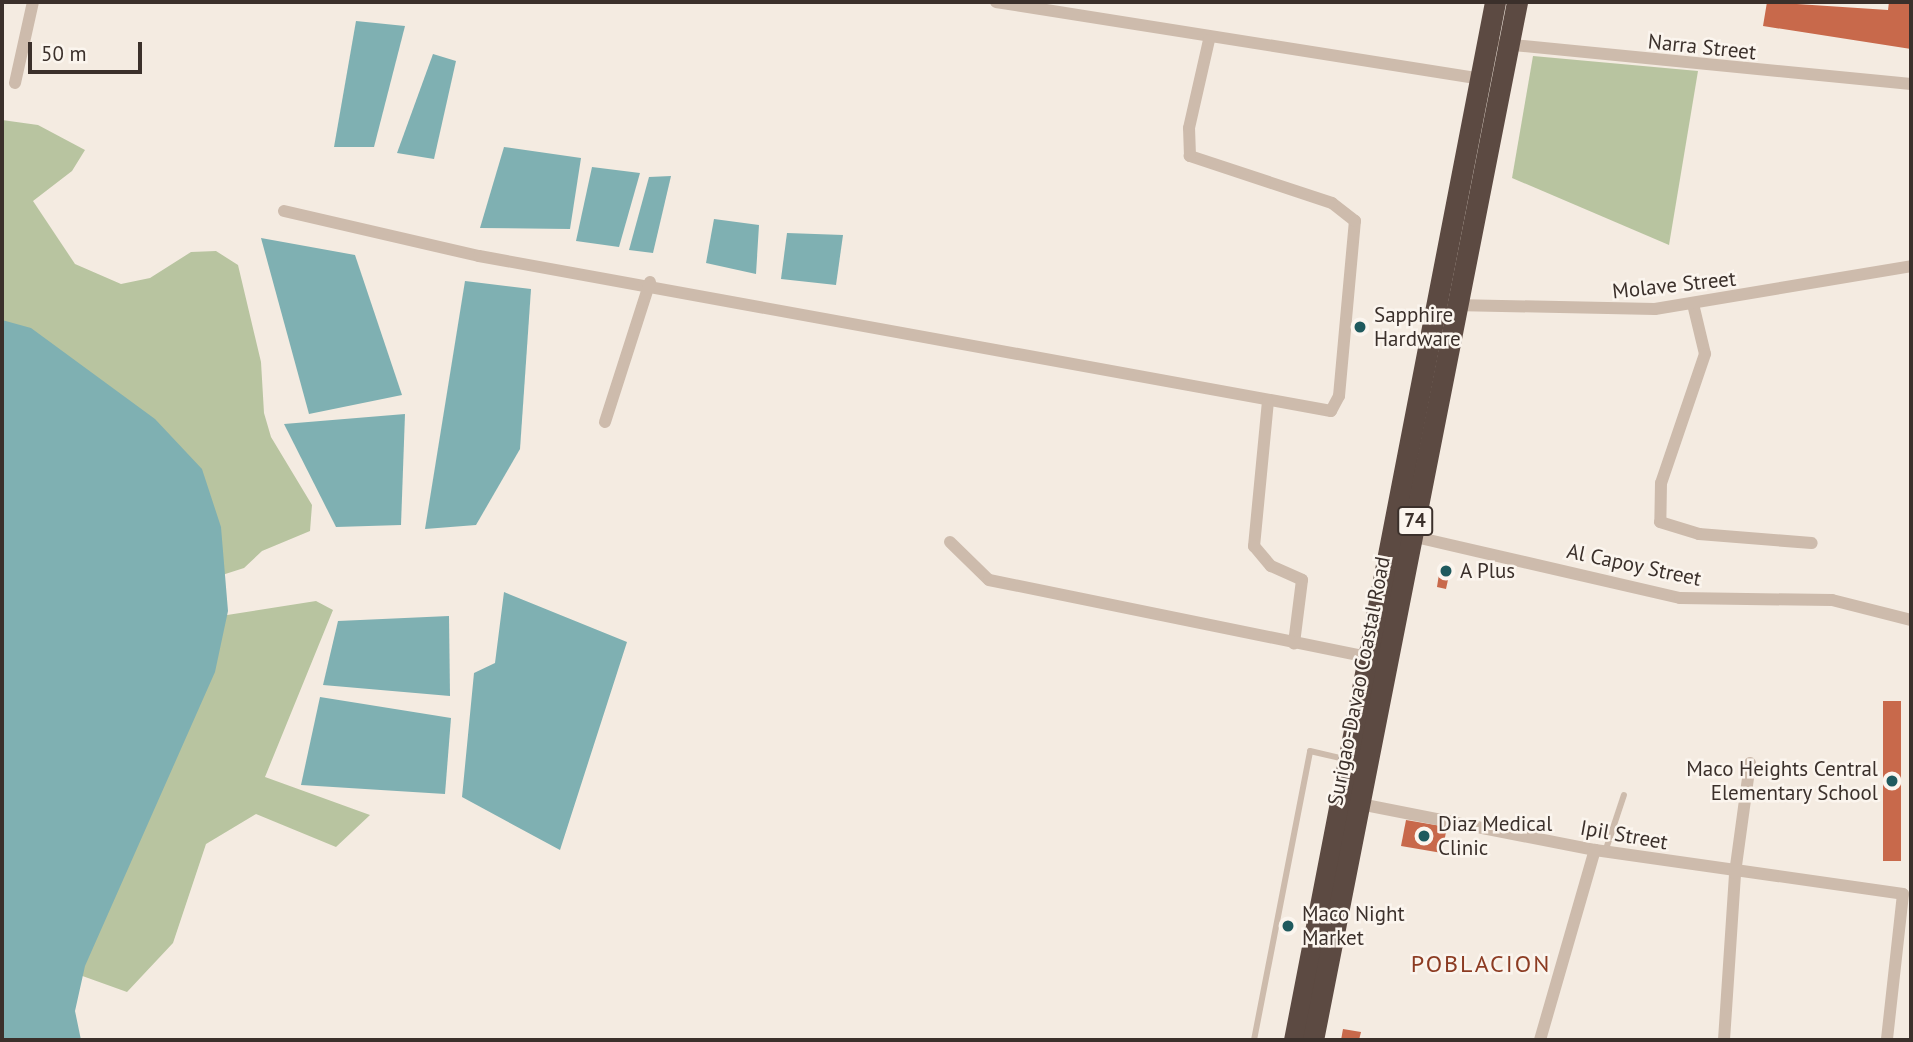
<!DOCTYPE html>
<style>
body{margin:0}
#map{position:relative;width:1913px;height:1042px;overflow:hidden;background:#f4ebe1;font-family:"PT Sans",sans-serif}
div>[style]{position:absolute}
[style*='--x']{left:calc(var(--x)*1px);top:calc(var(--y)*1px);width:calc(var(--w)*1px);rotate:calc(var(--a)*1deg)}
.green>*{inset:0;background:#b8c4a0}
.water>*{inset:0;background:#7fb0b2}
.building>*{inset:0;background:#c8694b}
.lane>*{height:6px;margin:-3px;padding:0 3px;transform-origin:3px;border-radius:3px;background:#cdbbac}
.street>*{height:12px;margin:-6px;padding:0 6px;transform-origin:6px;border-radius:6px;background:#cdbbac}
.highway>*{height:21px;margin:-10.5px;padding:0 10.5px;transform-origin:10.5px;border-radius:10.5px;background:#5c4a42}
.dots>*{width:19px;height:19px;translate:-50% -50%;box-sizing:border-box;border:4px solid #fbf5ee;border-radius:50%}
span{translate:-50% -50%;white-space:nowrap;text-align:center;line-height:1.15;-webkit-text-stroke:5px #fbf5ee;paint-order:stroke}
.shield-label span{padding:2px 5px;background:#fbf5ee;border:2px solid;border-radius:5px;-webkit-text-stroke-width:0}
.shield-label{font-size:19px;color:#3b302b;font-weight:700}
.street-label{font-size:21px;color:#3b302b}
.poi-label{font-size:21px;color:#3b302b}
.left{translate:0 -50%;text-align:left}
.right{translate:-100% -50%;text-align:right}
.quarter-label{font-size:24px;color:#8c3b22;letter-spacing:2px}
.frame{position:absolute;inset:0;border:4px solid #3b302b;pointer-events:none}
.scale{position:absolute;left:28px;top:42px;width:114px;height:32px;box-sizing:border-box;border:4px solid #3b302b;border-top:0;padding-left:9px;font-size:21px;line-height:24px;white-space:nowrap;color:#3b302b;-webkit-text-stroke:5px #fbf5ee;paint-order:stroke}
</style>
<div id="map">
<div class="green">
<div style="clip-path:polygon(1533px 56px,1698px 71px,1669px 245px,1512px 178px)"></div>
<div style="clip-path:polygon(2px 120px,38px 125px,85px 150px,72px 171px,33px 201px,75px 264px,121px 284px,150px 278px,191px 252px,216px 251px,238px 265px,261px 362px,264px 413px,271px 437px,312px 505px,310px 531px,262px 551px,244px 568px,169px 592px,2px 450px)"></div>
<div style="clip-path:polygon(316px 601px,333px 610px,265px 777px,370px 815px,336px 847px,256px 814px,206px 844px,173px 943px,127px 992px,49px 964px,208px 618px)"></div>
</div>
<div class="water">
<div style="clip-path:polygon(356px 21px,405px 26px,374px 147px,334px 147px)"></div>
<div style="clip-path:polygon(433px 54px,456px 61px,434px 159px,397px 153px)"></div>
<div style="clip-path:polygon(504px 147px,581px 158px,570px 229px,480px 228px)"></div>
<div style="clip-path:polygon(592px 167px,640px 173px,619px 247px,576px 241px)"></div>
<div style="clip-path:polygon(671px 176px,653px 253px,629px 250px,649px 177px)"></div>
<div style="clip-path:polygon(714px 219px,759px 225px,756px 274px,706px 263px)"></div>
<div style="clip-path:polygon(787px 233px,843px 235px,836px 285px,781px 279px)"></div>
<div style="clip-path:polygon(261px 238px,355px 255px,402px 395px,309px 414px)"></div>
<div style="clip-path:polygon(465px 281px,531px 289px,520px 449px,476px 525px,425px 529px)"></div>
<div style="clip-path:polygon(2px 320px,31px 328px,155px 419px,202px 469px,221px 527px,228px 611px,215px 672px,85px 966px,75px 1011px,81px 1040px,2px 1040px)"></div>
<div style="clip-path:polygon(405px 414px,401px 525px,336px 527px,284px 424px)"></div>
<div style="clip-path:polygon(504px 592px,627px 642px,560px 850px,462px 797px,474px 673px,495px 663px)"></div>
<div style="clip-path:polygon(449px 616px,450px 696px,323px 685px,338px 621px)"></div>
<div style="clip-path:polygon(320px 697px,451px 718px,445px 794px,301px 785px)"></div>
</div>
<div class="building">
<div style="clip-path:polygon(1767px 2px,1888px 10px,1889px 2px,1911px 2px,1911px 49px,1763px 26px)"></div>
<div style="clip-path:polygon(1439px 574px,1449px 575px,1446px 589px,1437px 587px)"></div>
<div style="clip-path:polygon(1883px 701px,1901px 701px,1901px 861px,1883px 861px)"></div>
<div style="clip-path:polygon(1406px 820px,1447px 827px,1442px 853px,1401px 846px)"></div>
<div style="clip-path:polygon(1343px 1029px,1361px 1032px,1359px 1040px,1341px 1040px)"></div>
</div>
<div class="lane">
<div style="--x:1605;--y:852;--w:60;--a:-71.6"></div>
<div style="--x:1254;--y:1040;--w:294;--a:-79"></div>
<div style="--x:1310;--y:751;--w:37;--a:13"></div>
</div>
<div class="street">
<div style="--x:996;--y:2;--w:492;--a:9"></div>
<div style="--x:1503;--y:44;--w:410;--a:5.6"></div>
<div style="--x:15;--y:83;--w:83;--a:-77.5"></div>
<div style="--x:284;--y:211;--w:200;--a:13"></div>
<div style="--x:479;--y:256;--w:866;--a:10.31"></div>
<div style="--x:1331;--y:411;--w:17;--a:-62"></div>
<div style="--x:1339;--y:396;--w:176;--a:-84.8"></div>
<div style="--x:1355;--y:221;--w:29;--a:-142"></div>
<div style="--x:1332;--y:203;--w:150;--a:-161.7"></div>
<div style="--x:1190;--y:156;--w:28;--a:-92"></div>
<div style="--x:1189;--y:128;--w:90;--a:-77.2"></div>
<div style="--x:1693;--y:304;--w:51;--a:76.5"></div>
<div style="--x:1705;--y:354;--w:136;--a:108.8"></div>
<div style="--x:1661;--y:483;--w:39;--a:91"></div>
<div style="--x:1660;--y:522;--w:41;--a:17.1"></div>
<div style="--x:1699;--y:534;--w:113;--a:4.6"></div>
<div style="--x:1453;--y:305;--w:202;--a:1.1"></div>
<div style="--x:1655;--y:309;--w:260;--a:-9.5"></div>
<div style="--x:1268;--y:401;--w:146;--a:95.5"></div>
<div style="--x:1254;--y:546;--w:26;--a:50"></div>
<div style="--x:1271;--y:566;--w:34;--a:24"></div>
<div style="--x:1302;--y:580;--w:64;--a:97.2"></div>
<div style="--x:605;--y:422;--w:147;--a:-72.2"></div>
<div style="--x:1407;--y:535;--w:280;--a:13"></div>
<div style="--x:1680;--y:598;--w:152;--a:0.8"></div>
<div style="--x:1832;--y:600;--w:81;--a:14.2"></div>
<div style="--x:950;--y:542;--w:54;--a:44.3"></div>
<div style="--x:989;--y:580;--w:386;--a:11.5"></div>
<div style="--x:1355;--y:803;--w:245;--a:11.1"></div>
<div style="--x:1595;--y:850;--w:311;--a:8.1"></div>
<div style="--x:1903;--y:894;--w:147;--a:96.3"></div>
<div style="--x:1540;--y:1040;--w:198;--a:-73.9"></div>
<div style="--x:1724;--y:1040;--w:167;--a:-86.2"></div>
<div style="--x:1735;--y:873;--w:111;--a:-82.2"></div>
</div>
<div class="highway">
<div style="--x:1294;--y:1040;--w:1057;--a:-79.04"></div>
<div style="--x:1313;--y:1040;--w:1058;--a:-78.88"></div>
</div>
<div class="dots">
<div style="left:1360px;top:327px;background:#1f5a5e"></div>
<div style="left:1446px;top:571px;background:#1f5a5e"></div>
<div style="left:1892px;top:781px;background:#1f5a5e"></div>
<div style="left:1424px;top:836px;background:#1f5a5e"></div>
<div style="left:1288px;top:926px;background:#1f5a5e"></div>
</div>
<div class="shield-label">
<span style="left:1415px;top:521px">74</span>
</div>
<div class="street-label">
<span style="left:1702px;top:47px;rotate:6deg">Narra Street</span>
<span style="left:1674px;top:285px;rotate:-6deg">Molave Street</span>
<span style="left:1634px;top:565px;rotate:12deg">Al Capoy Street</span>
<span style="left:1359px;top:681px;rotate:-79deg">Surigao-Davao Coastal Road</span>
<span style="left:1624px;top:835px;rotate:10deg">Ipil Street</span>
</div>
<div class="poi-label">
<span class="left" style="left:1374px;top:327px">Sapphire<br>Hardware</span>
<span class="left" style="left:1460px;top:571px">A Plus</span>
<span class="right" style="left:1878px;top:781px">Maco Heights Central<br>Elementary School</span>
<span class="left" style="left:1438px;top:836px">Diaz Medical<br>Clinic</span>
<span class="left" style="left:1302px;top:926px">Maco Night<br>Market</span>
</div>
<div class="quarter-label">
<span style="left:1481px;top:964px">POBLACION</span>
</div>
<div class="frame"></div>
<div class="scale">50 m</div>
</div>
